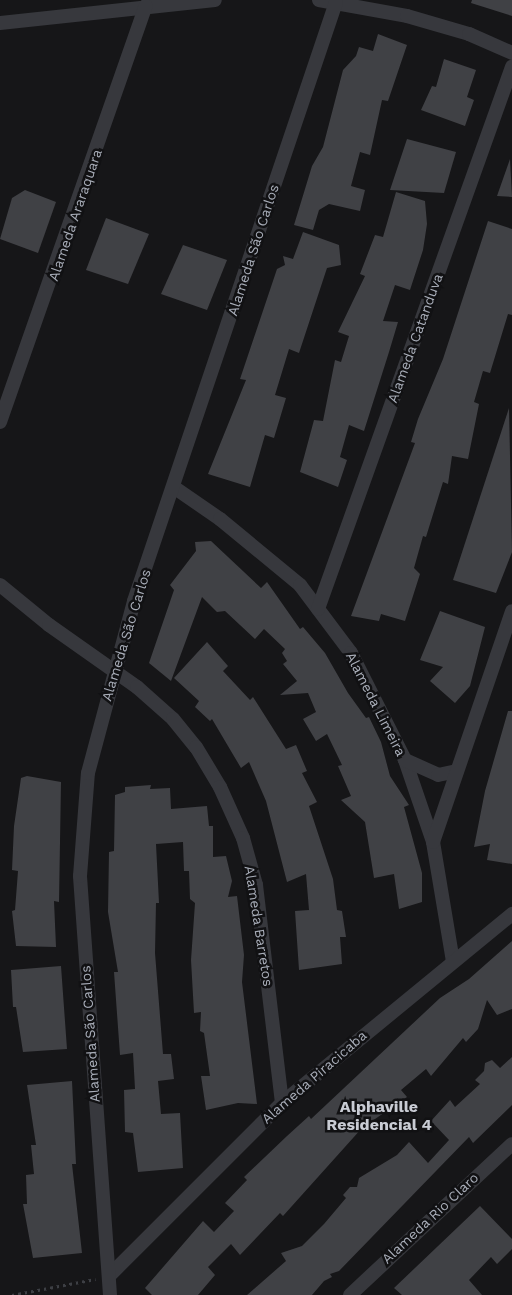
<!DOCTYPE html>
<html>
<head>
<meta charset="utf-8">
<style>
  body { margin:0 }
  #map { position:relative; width:512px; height:1295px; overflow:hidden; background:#161618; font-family:"Work Sans",sans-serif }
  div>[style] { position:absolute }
  .building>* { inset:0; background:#404145 }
  .path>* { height:3px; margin-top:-1.5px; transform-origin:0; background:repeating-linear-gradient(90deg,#3d3f44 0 2.5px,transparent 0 6.5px) }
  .street>* { height:14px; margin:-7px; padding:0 7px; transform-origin:7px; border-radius:7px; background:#37383d }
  span { translate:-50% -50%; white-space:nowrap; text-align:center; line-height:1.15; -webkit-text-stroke:5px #111113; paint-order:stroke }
  .street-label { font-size:14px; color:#a8adb8 }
  .quarter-label { font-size:16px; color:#c9ccd4; font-weight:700 }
</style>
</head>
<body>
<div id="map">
  <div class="building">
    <i style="clip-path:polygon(472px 0,512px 0,512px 16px,471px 3px)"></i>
    <i style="clip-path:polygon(378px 34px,407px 45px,388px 101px,382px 100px,370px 155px,360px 152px,351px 186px,365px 190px,360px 211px,329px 204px,319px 210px,313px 230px,294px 225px,312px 166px,323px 147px,343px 70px,356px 56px,359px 47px,373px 51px)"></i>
    <i style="clip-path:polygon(444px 59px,476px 70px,467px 97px,474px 100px,465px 126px,421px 110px,432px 86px,436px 87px)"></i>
    <i style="clip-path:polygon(407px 139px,456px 152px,444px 193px,390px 190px)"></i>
    <i style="clip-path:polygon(510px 159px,512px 197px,497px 196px)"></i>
    <i style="clip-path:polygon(25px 190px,56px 202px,38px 253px,0 239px,12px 198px)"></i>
    <i style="clip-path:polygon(396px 192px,425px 201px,427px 224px,423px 250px,410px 290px,395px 285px,383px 321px,398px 322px,389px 352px,364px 431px,349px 425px,340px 457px,347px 460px,338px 487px,300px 472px,314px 420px,323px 421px,335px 360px,341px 362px,349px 336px,338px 332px,365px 276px,360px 274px,375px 235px,383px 237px)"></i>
    <i style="clip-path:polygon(106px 218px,149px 234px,128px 284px,86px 270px)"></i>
    <i style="clip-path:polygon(488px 221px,512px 229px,512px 315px,508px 314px,490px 373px,483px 371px,474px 402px,479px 404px,468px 459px,452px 456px,448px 484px,443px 482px,426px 537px,423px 536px,414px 568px,420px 574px,405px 621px,381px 614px,379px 621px,351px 616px,415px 443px,411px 442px,418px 419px,443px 359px)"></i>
    <i style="clip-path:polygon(303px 232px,339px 245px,341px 265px,327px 268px,299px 353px,289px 349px,275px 395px,286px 398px,274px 438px,265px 435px,250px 487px,208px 474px,246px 380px,240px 379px,277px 269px,285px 265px,283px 256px,293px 259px)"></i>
    <i style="clip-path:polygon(183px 245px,227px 260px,207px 310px,161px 294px)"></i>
    <i style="clip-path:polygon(509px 408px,512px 552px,496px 593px,453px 580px)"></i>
    <i style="clip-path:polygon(211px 541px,261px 588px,267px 582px,300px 629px,303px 627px,325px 653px,348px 693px,366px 718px,369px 717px,381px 742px,390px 776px,409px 805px,404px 807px,422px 873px,422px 902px,399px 909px,394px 874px,374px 878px,365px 822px,341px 800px,351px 796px,338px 766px,342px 765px,327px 734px,316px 741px,303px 719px,316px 712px,308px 693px,280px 695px,297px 681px,283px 664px,287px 661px,282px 653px,285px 649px,264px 629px,255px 639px,225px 611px,217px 612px,202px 597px,171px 681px,149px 663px,174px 590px,170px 585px,196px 551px,195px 542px)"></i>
    <i style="clip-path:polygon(440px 611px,485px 627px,470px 686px,455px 703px,430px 681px,443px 667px,420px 660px)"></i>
    <i style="clip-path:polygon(207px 642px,228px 666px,223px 671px,250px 700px,253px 697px,286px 749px,296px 745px,307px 771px,302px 773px,317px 802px,309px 806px,333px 879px,337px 910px,342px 911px,346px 937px,340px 937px,342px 964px,299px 970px,295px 911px,309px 910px,306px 874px,287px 882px,266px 801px,249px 762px,241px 768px,212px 719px,210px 721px,195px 707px,199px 701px,174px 678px)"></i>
    <i style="clip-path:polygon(508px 711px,512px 711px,512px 864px,487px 860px,490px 844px,474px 847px,485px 791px)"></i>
    <i style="clip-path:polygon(27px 776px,61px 782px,59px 902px,54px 901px,56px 947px,16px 946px,12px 911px,15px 910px,18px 871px,12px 870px,14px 826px,21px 778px)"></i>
    <i style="clip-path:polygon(151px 785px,150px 789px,170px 788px,171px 809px,207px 806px,209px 826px,213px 826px,213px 857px,226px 856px,232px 881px,228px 897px,237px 896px,244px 955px,242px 982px,257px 1104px,238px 1103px,206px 1110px,201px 1076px,210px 1076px,204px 1033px,200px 1031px,201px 1012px,194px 1013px,191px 960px,195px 903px,190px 899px,189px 871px,184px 871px,183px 842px,156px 844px,159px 903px,156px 903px,155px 953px,163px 1054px,171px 1054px,174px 1079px,158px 1081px,161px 1114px,180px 1113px,183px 1168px,138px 1172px,133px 1133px,125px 1132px,124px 1090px,135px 1089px,133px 1053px,120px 1055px,114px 972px,118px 972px,108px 912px,109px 852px,114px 851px,115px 795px,125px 792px,125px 787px)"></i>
    <i style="clip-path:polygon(512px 941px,512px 1009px,497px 1015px,487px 1000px,478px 1029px,466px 1042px,463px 1038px,431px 1076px,426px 1069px,401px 1090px,407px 1097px,362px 1128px,283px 1216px,280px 1213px,240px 1255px,231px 1244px,208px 1267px,215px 1275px,198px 1295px,152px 1295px,145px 1288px,203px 1221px,214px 1232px,234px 1211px,225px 1203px,247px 1180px,244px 1177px,287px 1136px,309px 1116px,311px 1119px,440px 998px,469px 979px)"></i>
    <i style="clip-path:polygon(61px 966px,67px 1049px,23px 1052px,16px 1007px,13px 1007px,11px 970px)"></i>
    <i style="clip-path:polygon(512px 1057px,512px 1105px,473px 1143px,469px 1137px,339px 1271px,330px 1274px,332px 1277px,324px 1281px,312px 1295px,247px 1295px,286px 1261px,281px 1253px,302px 1246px,324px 1224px,346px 1198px,343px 1195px,350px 1187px,357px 1187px,359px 1178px,397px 1155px,409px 1142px,428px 1163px,449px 1140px,431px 1121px,450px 1100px,455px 1107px,480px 1084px,475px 1080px,484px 1071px,485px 1063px,492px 1060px,500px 1068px)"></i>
    <i style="clip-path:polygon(72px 1081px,76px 1164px,72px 1164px,82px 1253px,33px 1258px,23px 1204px,27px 1204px,26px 1175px,34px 1174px,31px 1145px,36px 1145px,27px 1085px)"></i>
    <i style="clip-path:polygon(480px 1206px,512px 1239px,512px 1249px,497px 1264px,491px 1257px,469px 1280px,482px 1295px,402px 1295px,394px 1288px)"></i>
  </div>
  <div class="path">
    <i style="left:12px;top:1295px;width:85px;rotate:-10.9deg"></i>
  </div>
  <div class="street">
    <i style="left:319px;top:0;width:89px;rotate:10.3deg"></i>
    <i style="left:407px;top:16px;width:65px;rotate:16.2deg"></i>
    <i style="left:469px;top:34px;width:47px;rotate:23.8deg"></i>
    <i style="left:0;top:23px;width:216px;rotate:-6.1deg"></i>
    <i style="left:0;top:422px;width:441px;rotate:-70.7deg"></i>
    <i style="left:175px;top:488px;width:55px;rotate:34.6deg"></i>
    <i style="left:220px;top:519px;width:104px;rotate:39.5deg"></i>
    <i style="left:300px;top:585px;width:85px;rotate:53.1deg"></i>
    <i style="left:351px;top:653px;width:120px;rotate:63.2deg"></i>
    <i style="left:405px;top:760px;width:87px;rotate:71.1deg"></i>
    <i style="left:433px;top:842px;width:121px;rotate:80.5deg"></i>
    <i style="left:0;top:585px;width:63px;rotate:39.2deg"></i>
    <i style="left:49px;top:625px;width:108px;rotate:35.2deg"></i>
    <i style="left:137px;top:687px;width:48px;rotate:41.6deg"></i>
    <i style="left:173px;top:719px;width:36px;rotate:51deg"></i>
    <i style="left:196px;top:747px;width:47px;rotate:59deg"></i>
    <i style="left:220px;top:787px;width:56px;rotate:65.7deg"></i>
    <i style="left:243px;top:838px;width:49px;rotate:74.5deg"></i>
    <i style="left:256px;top:885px;width:220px;rotate:83.2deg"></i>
    <i style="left:318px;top:609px;width:576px;rotate:-70.31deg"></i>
    <i style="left:405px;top:760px;width:36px;rotate:24deg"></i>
    <i style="left:438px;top:775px;width:19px;rotate:-12deg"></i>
    <i style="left:433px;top:842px;width:244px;rotate:-71.1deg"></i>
    <i style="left:109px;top:1276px;width:245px;rotate:-45deg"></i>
    <i style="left:282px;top:1103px;width:298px;rotate:-39.4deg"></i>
    <i style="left:110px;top:1295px;width:420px;rotate:-94.1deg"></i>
    <i style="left:80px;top:876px;width:103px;rotate:-85.6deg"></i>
    <i style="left:88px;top:773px;width:178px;rotate:-75deg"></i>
    <i style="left:134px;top:601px;width:632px;rotate:-71.36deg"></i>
    <i style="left:350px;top:1295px;width:221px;rotate:-43deg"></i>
  </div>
  <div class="street-label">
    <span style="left:75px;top:215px;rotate:-71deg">Alameda Araraquara</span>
    <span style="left:253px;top:250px;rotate:-72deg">Alameda São Carlos</span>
    <span style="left:415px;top:338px;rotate:-70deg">Alameda Catanduva</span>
    <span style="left:126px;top:635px;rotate:-73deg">Alameda São Carlos</span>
    <span style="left:376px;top:704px;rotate:63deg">Alameda Limeira</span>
    <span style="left:259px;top:926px;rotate:81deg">Alameda Barretos</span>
    <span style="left:90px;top:1034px;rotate:-94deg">Alameda São Carlos</span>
    <span style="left:314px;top:1077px;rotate:-41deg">Alameda Piracicaba</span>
    <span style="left:430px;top:1218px;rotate:-43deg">Alameda Rio Claro</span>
  </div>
  <div class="quarter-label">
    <span style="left:379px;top:1116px">Alphaville<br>Residencial 4</span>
  </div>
</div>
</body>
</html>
